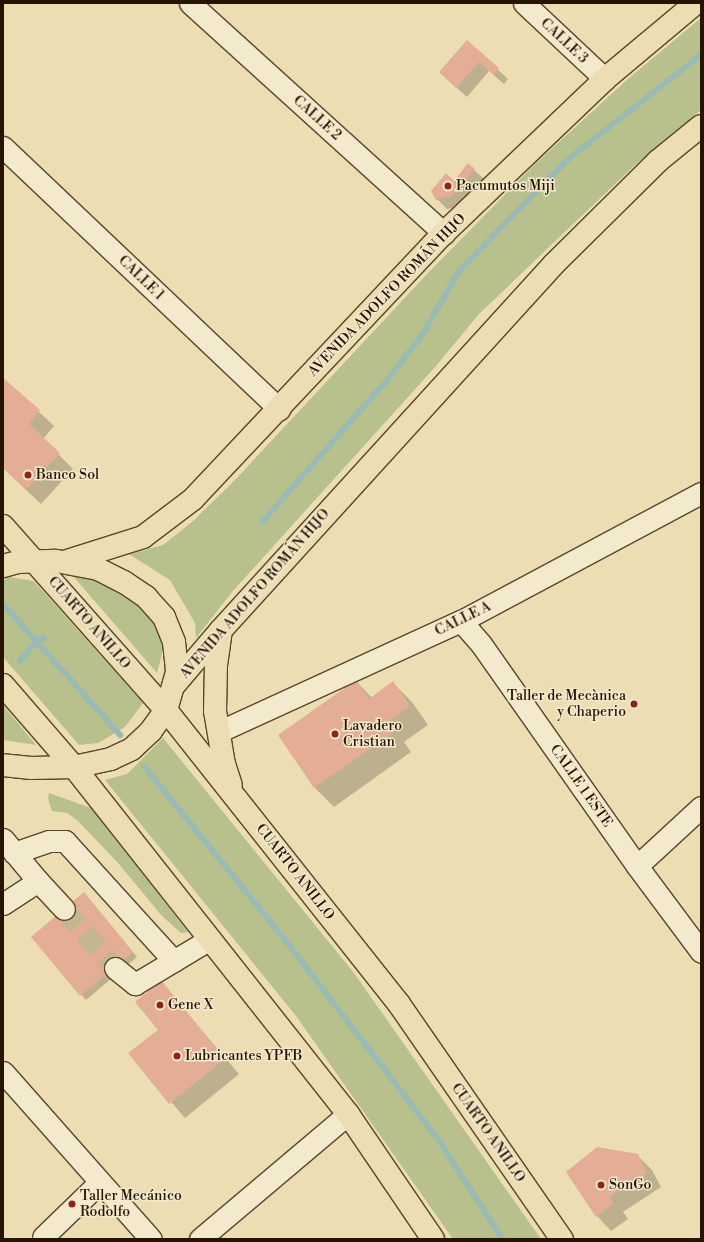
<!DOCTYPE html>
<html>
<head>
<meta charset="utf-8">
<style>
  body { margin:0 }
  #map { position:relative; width:704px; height:1242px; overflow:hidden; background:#ecddb2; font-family:"Libre Bodoni",serif }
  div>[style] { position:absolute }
  .green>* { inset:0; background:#b8c18c }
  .shadow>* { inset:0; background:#0003 }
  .stream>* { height:6px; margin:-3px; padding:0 3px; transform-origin:3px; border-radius:3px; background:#9abab4 }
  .building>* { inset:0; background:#e3ae95 }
  .minor-tunnel>* { height:21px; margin-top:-10.5px; transform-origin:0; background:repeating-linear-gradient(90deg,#c4b58e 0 21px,transparent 0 31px) }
  .roads { filter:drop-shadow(1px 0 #58462c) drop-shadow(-1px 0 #58462c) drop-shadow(0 1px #58462c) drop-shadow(0 -1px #58462c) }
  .minor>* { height:21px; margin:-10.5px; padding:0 10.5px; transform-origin:10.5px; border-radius:10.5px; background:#f3e9cd }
  .major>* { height:22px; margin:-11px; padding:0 11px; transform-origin:11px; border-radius:11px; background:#ecddb2 }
  .highway>* { height:22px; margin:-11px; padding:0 11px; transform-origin:11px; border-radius:11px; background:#ecddb2 }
  .dots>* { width:11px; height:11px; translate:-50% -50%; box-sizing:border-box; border:2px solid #f3e9cd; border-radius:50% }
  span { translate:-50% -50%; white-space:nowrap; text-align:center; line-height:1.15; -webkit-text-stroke:3px #f3e9cd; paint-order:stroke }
  .street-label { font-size:14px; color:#261400 }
  .poi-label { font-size:14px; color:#261400 }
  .left { translate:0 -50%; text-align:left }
  .right { translate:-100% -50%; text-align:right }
  .frame { position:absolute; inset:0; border:4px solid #261400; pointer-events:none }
</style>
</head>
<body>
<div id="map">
  <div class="green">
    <i style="clip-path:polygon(701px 18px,701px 110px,635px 165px,479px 314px,436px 366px,232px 592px,196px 638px,195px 623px,170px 580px,129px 554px,163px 545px,192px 522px,234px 481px,428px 273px,536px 163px,629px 78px)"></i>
    <i style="clip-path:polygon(83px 572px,138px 600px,158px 628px,163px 650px,157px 673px,72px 575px)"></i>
    <i style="clip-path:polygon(3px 576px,34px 581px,143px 703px,125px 727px,98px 743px,79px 745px,3px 657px)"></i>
    <i style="clip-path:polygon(3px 705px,36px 745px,3px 740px)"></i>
    <i style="clip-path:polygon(163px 738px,354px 973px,541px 1239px,453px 1239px,296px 1016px,105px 780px,127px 774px)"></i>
    <i style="clip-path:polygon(49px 793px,91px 808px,188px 932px,181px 933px,162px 916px,118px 863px,78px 821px,67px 813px,52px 811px,48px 799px)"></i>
  </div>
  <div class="shadow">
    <i style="clip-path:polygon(467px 42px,508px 79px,504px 84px,489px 71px,467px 97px,450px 82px)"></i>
    <i style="clip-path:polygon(474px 170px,484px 179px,462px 206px,447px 209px,437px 199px,454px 182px)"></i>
    <i style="clip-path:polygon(3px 378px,54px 426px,43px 439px,73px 469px,41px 504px,3px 468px)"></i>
    <i style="clip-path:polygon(356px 681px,372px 698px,393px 683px,412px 702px,428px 725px,404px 742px,411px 752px,334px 807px,315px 788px,279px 735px)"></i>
    <i style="clip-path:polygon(89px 899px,137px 957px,86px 1000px,32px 937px)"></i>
    <i style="clip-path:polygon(165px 987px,239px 1074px,185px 1118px,130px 1054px,159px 1029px)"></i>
    <i style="clip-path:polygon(597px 1148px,637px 1155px,652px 1170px,661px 1187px,623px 1212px,628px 1219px,611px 1231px,597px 1216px)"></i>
  </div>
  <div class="stream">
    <i style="left:262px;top:522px;width:189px;rotate:-48.6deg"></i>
    <i style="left:387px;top:380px;width:57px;rotate:-52.1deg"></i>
    <i style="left:422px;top:335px;width:74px;rotate:-60deg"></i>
    <i style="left:459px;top:271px;width:155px;rotate:-45.8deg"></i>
    <i style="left:567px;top:160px;width:170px;rotate:-38.1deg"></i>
    <i style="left:3px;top:604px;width:176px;rotate:48.2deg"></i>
    <i style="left:20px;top:661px;width:27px;rotate:-51deg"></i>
    <i style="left:37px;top:640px;width:7px;rotate:-16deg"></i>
    <i style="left:144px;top:766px;width:235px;rotate:51deg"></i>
    <i style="left:292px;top:949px;width:243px;rotate:52.5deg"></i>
    <i style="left:440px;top:1142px;width:115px;rotate:57.4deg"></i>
  </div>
  <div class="building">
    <i style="clip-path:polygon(467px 40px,499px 68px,494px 75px,479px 62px,456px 88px,439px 72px)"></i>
    <i style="clip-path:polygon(468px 163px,475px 169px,452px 196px,436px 200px,431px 191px,446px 173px,454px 181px)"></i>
    <i style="clip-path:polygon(3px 378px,40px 410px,29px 424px,60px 453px,26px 490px,3px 468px)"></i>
    <i style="clip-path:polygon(356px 680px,369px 699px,393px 681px,410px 706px,386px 723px,393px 733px,314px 788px,278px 735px)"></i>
    <i style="clip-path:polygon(84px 892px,133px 952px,80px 996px,31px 937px)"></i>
    <i style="clip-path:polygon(161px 980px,225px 1059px,169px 1104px,128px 1053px,158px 1030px,135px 1002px)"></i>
    <i style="clip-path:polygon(597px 1147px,638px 1154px,647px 1173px,609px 1197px,614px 1203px,596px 1217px,566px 1172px)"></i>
  </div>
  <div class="minor-tunnel">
    <i style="left:64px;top:909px;width:78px;rotate:49.2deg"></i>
  </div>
  <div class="roads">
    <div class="minor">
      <i style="left:190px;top:3px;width:343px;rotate:42.2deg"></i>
      <i style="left:524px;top:3px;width:111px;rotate:43.2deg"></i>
      <i style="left:3px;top:147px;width:381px;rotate:43.5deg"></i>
      <i style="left:461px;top:621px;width:30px;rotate:49deg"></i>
      <i style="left:481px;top:644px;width:271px;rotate:54.9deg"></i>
      <i style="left:637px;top:866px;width:107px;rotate:53.3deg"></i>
      <i style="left:218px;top:732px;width:267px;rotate:-24.6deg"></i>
      <i style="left:461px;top:621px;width:272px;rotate:-28.1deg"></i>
      <i style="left:3px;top:839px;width:55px;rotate:50.2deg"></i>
      <i style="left:14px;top:853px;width:37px;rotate:-19deg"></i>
      <i style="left:49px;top:841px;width:16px"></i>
      <i style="left:65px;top:841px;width:162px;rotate:47.8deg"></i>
      <i style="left:637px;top:866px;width:87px;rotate:-42.7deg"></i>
      <i style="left:3px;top:904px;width:42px;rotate:-33.3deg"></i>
      <i style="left:38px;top:881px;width:38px;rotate:47deg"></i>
      <i style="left:115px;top:968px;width:26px;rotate:39deg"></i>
      <i style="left:135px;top:984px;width:87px;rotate:-31deg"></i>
      <i style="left:3px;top:1072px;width:223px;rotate:48.5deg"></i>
      <i style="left:43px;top:1237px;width:79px;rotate:-44deg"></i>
      <i style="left:200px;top:1239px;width:194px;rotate:-40.2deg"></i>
    </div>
    <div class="major">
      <i style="left:64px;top:562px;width:83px;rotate:-17.6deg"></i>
      <i style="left:143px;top:537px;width:63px;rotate:-37.2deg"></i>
      <i style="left:193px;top:499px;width:366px;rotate:-46.7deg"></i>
      <i style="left:444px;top:233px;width:223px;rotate:-43.7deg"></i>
      <i style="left:605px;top:79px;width:119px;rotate:-39.9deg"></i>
      <i style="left:175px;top:684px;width:71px;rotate:-49.6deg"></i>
      <i style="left:221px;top:630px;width:493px;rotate:-47.7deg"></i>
      <i style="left:553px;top:265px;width:148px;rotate:-44.7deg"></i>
      <i style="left:658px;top:161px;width:55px;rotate:-39.1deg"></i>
    </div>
    <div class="highway">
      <i style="left:3px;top:526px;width:246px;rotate:48.5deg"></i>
      <i style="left:166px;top:710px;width:375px;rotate:51.6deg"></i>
      <i style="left:399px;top:1004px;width:286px;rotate:55.3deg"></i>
      <i style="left:3px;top:566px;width:16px;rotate:-15deg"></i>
      <i style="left:18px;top:562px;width:38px;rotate:-2deg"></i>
      <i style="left:56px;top:561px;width:43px;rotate:10.8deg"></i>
      <i style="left:98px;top:569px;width:29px;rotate:27deg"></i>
      <i style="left:124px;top:582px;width:27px;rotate:34deg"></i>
      <i style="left:146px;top:597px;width:27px;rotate:48deg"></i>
      <i style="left:164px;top:617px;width:27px;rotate:68deg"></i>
      <i style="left:174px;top:642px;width:30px;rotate:84deg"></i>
      <i style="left:177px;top:672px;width:40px;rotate:106deg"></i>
      <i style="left:166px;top:710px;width:26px;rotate:126deg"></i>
      <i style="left:151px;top:731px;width:26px;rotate:137deg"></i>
      <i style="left:132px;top:749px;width:23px;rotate:155deg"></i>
      <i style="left:111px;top:759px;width:38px;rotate:168deg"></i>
      <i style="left:74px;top:767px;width:43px;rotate:178.7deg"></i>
      <i style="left:31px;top:768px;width:28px;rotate:-174deg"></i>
      <i style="left:221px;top:630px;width:34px;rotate:98deg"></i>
      <i style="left:216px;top:664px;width:47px;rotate:91.2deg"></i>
      <i style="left:215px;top:711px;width:54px;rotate:80.4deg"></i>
      <i style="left:224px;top:764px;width:22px;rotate:72deg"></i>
      <i style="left:3px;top:685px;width:108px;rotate:49.1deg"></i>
      <i style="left:74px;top:767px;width:442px;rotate:51.7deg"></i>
      <i style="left:348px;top:1114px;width:151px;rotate:55.8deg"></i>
    </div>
  </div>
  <div class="dots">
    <i style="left:448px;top:186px;background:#8f2418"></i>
    <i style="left:28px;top:475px;background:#8f2418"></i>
    <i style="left:634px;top:704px;background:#8f2418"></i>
    <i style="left:335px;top:734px;background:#8f2418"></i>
    <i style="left:160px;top:1005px;background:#8f2418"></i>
    <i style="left:177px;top:1056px;background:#8f2418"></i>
    <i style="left:601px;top:1185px;background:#8f2418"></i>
    <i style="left:72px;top:1204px;background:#8f2418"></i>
  </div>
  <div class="street-label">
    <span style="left:564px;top:41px;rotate:43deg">CALLE 3</span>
    <span style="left:317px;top:118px;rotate:42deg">CALLE 2</span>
    <span style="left:141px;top:278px;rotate:44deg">CALLE 1</span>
    <span style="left:387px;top:295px;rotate:-46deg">AVENIDA ADOLFO ROMÁN HIJO</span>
    <span style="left:255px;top:594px;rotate:-49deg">AVENIDA ADOLFO ROMÁN HIJO</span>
    <span style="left:463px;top:619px;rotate:-26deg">CALLE A</span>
    <span style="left:89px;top:623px;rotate:49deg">CUARTO ANILLO</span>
    <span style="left:581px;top:786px;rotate:55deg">CALLE 1 ESTE</span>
    <span style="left:295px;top:872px;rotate:52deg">CUARTO ANILLO</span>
    <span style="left:488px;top:1133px;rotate:55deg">CUARTO ANILLO</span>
  </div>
  <div class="poi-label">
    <span class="left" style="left:456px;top:186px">Pacumutos Miji</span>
    <span class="left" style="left:36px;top:475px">Banco Sol</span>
    <span class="right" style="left:626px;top:704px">Taller de Mecànica<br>y Chaperio</span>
    <span class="left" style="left:343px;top:734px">Lavadero<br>Cristian</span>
    <span class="left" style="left:168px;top:1005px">Gene X</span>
    <span class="left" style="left:185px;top:1056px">Lubricantes YPFB</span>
    <span class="left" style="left:609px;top:1185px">SonGo</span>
    <span class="left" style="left:80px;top:1204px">Taller Mecánico<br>Rodolfo</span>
  </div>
  <div class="frame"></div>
</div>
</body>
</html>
